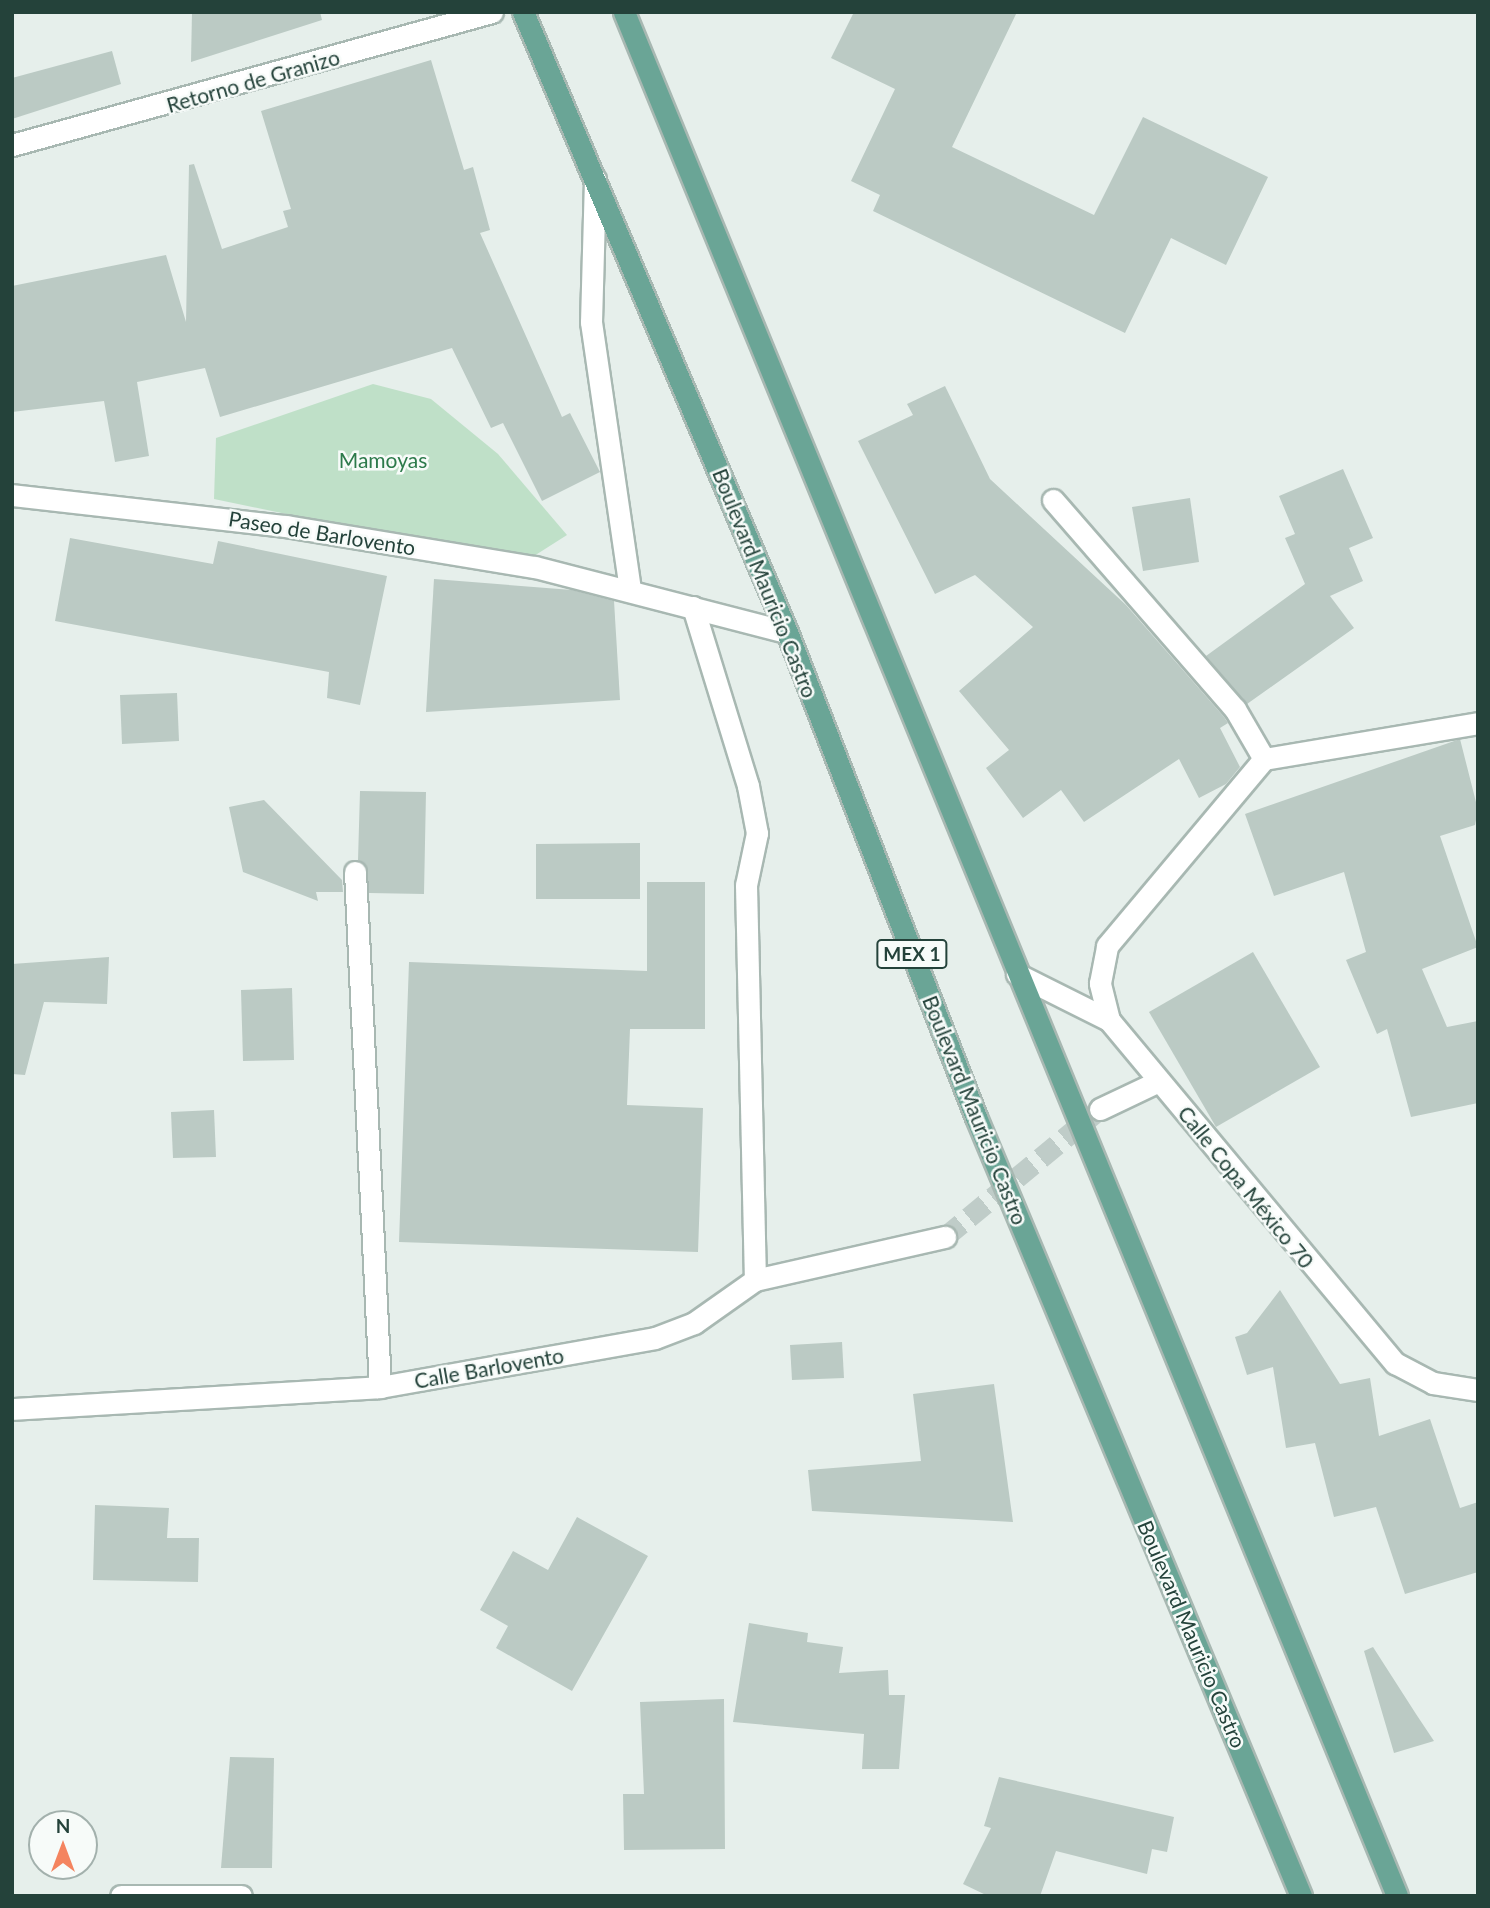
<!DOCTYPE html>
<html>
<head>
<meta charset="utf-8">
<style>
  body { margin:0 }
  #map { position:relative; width:1490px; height:1908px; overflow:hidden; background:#e6efeb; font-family:Lato,sans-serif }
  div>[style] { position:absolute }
  .green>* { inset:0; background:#bfe0c8 }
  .building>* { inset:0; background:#bbcac4 }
  .minor-tunnel>* { height:21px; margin-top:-10.5px; transform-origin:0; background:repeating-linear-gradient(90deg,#bfccc8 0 21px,transparent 0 31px) }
  .roads { filter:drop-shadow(2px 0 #a8b8b2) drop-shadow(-2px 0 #a8b8b2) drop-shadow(0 2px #a8b8b2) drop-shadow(0 -2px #a8b8b2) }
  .minor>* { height:21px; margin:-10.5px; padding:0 10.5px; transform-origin:10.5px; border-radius:10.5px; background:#fff }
  .major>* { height:21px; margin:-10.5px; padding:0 10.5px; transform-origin:10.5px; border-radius:10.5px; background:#6aa596 }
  span { translate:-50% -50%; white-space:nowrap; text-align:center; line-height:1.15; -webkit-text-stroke:5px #f7fbf9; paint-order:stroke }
  .shield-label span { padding:2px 5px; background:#f7fbf9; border:2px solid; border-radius:5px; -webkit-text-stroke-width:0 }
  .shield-label { font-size:19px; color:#24423a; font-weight:700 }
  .street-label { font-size:21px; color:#24423a }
  .park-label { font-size:21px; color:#2d7a4b }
  .frame { position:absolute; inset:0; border:14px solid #24423a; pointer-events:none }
  .north { position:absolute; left:28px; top:1810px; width:70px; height:70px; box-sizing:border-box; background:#f7fbf9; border:2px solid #a3b1ad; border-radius:50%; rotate:0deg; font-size:19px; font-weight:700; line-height:28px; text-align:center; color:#24423a }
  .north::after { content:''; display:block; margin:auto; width:24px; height:32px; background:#f4845f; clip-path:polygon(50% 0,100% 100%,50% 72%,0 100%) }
</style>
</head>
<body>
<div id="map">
  <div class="green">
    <i style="clip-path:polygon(373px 384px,431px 399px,498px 454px,567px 535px,523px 563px,214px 499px,216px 438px)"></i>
  </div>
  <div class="building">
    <i style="clip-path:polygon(192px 12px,320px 12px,322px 20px,191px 62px)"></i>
    <i style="clip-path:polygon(854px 12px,1017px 12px,952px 147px,1094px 215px,1143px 117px,1268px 177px,1226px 265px,1171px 238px,1125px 333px,873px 211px,880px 195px,851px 181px,895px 89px,831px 58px)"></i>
    <i style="clip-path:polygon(112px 51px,121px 84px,12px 119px,12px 78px)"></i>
    <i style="clip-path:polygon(431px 60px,464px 170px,473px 167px,490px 230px,480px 233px,562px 417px,570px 413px,600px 472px,542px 501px,503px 423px,491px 428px,452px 348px,220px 417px,205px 368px,137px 382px,149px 456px,115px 462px,104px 401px,12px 412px,12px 286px,166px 255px,186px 322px,189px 165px,194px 164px,222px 249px,288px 227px,283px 211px,291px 209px,261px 111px)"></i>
    <i style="clip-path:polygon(945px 386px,990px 479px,1126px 605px,1224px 717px,1228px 723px,1220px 728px,1240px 767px,1226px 784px,1199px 798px,1179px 759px,1084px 822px,1061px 790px,1023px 818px,986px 768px,1009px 750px,959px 691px,1033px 627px,975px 575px,935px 594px,858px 441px,913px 415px,907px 404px)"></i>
    <i style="clip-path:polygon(1343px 469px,1373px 538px,1349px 548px,1363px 581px,1330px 596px,1354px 628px,1247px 704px,1206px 656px,1305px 584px,1285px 538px,1295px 534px,1279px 496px)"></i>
    <i style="clip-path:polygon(1190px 498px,1199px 562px,1143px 571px,1132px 507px)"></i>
    <i style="clip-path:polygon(70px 538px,213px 564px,218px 541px,387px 576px,360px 705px,327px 698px,329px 672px,55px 621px)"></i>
    <i style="clip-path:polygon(434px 579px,572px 590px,614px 601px,620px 700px,426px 712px)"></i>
    <i style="clip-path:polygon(177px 693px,179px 741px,122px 744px,120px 695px)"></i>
    <i style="clip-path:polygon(1460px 739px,1478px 810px,1475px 825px,1440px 836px,1478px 947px,1422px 969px,1447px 1027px,1478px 1021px,1478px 1103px,1411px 1117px,1387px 1029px,1377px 1034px,1346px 960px,1366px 952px,1344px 872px,1274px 896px,1245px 814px)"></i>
    <i style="clip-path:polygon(360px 791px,426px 792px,424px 894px,369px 893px,366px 866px,358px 860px)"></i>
    <i style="clip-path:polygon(264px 800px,342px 880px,343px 892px,316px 892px,318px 901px,243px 872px,229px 807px)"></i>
    <i style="clip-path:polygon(640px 843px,640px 899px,536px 899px,536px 844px)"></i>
    <i style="clip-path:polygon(647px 882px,705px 882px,705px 1029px,630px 1029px,627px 1105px,703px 1108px,698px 1252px,399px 1242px,409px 962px,647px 971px)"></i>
    <i style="clip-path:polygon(1253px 952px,1320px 1067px,1216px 1127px,1149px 1012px)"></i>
    <i style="clip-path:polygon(109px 957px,107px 1004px,44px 1002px,25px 1075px,12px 1074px,12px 964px)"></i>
    <i style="clip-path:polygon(292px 988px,294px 1060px,243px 1061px,241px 990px)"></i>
    <i style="clip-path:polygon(214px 1110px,216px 1157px,173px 1158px,171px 1112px)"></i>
    <i style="clip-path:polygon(1280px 1290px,1340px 1384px,1370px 1378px,1379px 1436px,1430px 1419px,1460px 1508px,1478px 1502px,1478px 1572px,1405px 1594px,1376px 1507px,1334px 1517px,1315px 1443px,1286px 1448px,1273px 1367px,1247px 1375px,1235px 1337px,1247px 1333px)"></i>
    <i style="clip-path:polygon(842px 1342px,844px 1378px,792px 1380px,790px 1345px)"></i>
    <i style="clip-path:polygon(994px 1384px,1013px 1522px,812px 1511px,808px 1470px,921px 1461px,913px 1394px)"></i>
    <i style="clip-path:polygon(95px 1505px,169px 1508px,167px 1538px,199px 1538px,198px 1582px,93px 1580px)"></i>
    <i style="clip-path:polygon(577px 1517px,648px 1556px,572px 1691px,496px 1648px,508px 1626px,480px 1610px,513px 1551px,548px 1570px)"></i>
    <i style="clip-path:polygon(749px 1623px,808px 1633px,807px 1642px,843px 1647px,839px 1673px,888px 1670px,889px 1695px,905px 1695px,899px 1769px,862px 1769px,864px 1734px,733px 1722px)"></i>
    <i style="clip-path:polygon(1373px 1647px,1416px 1714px,1434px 1741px,1394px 1753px,1364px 1651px)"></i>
    <i style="clip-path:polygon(724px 1699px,725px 1849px,624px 1850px,623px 1794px,644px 1794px,640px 1702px)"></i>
    <i style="clip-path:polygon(230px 1757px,274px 1758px,272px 1868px,221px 1868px)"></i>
    <i style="clip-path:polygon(999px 1777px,1174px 1817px,1167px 1852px,1152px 1849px,1147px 1874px,1056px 1851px,1040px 1896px,988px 1896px,963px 1884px,991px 1828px,984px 1826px)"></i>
  </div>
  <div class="minor-tunnel">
    <i style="left:945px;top:1237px;width:201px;rotate:-39.6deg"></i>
  </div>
  <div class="roads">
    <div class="minor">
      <i style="left:12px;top:145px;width:498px;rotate:-15.5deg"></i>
      <i style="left:595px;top:179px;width:143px;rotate:91.6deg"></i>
      <i style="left:591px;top:322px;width:269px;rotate:81.7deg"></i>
      <i style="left:12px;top:495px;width:276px;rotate:6.5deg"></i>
      <i style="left:286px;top:526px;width:252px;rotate:9.4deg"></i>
      <i style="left:535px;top:567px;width:260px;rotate:14.5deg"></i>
      <i style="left:1053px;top:500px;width:277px;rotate:49deg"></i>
      <i style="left:1235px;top:709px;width:58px;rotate:59.9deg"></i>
      <i style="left:693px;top:607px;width:187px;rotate:72.9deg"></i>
      <i style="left:748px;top:786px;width:48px;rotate:79.2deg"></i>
      <i style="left:757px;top:833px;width:53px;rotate:101.9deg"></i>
      <i style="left:746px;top:885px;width:395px;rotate:88.7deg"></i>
      <i style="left:355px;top:872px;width:516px;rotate:87.22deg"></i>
      <i style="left:1017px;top:974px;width:103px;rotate:26.6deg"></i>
      <i style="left:1109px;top:1020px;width:447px;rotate:50.2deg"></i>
      <i style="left:1395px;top:1363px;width:43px;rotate:27.8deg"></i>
      <i style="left:1433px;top:1383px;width:46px;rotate:8.8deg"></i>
      <i style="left:1109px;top:1020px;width:38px;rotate:-104deg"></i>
      <i style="left:1100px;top:983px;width:38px;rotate:-79deg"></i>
      <i style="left:1107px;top:946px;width:244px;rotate:-50deg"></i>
      <i style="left:1264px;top:759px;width:217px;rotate:-9.5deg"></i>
      <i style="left:1100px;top:1109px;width:65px;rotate:-25.4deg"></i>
      <i style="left:12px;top:1409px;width:369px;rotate:-3.4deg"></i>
      <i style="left:380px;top:1387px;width:279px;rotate:-10.1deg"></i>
      <i style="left:655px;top:1338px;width:42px;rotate:-21deg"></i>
      <i style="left:694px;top:1323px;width:75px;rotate:-35.2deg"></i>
      <i style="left:755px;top:1280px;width:195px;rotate:-12.8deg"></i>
      <i style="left:121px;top:1896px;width:120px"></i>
    </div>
    <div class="major">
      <i style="left:523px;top:12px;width:674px;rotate:66.94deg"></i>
      <i style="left:787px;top:632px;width:521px;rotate:68.71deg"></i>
      <i style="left:976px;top:1117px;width:844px;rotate:67.35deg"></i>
      <i style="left:624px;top:12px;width:2036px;rotate:67.69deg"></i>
    </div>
  </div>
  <div class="shield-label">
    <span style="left:912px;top:954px">MEX 1</span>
  </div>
  <div class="street-label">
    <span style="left:253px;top:81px;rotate:-16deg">Retorno de Granizo</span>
    <span style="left:322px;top:533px;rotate:9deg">Paseo de Barlovento</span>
    <span style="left:765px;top:583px;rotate:68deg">Boulevard Mauricio Castro</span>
    <span style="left:975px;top:1110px;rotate:68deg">Boulevard Mauricio Castro</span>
    <span style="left:1246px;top:1187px;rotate:51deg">Calle Copa México 70</span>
    <span style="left:489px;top:1368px;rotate:-10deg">Calle Barlovento</span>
    <span style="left:1192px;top:1634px;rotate:67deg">Boulevard Mauricio Castro</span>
  </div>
  <div class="park-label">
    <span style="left:383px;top:460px">Mamoyas</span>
  </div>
  <div class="frame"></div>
  <div class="north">N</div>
</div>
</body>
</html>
